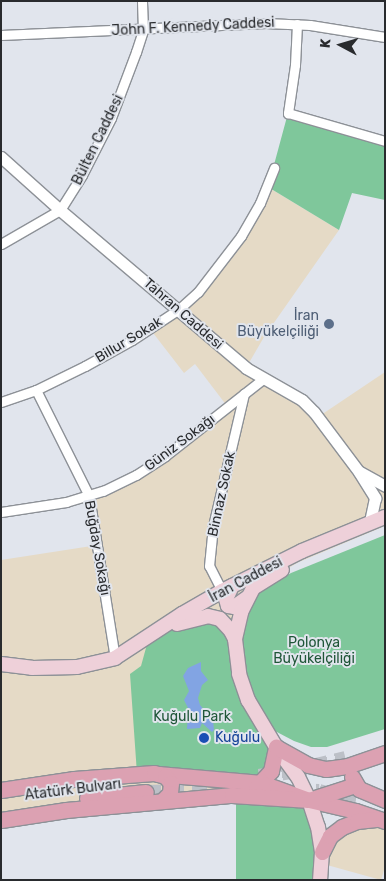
<!DOCTYPE html>
<html>
<head>
<meta charset="utf-8">
<style>
  body { margin:0 }
  #map { position:relative; width:386px; height:881px; overflow:hidden; background:#e1e5ed; font-family:Rubik,sans-serif }
  div>[style] { position:absolute }
  .commercial>* { inset:0; background:#e5dac6 }
  .green>* { inset:0; background:#7fc79b }
  .water>* { inset:0; background:#82a4e3 }
  .primary-tunnel>* { height:15px; margin-top:-7.5px; transform-origin:0; background:repeating-linear-gradient(90deg,#bcc0c7 0 15px,transparent 0 23px) }
  .roads { filter:drop-shadow(1px 0 #8d9197) drop-shadow(-1px 0 #8d9197) drop-shadow(0 1px #8d9197) drop-shadow(0 -1px #8d9197) }
  .minor>* { height:9px; margin:-4.5px; padding:0 4.5px; transform-origin:4.5px; border-radius:4.5px; background:#fff }
  .tertiary>* { height:11px; margin:-5.5px; padding:0 5.5px; transform-origin:5.5px; border-radius:5.5px; background:#fff }
  .secondary>* { height:14px; margin:-7px; padding:0 7px; transform-origin:7px; border-radius:7px; background:#eed0d9 }
  .primary>* { height:15px; margin:-7.5px; padding:0 7.5px; transform-origin:7.5px; border-radius:7.5px; background:#dca1b2 }
  .dots>* { width:14px; height:14px; translate:-50% -50%; box-sizing:border-box; border:2px solid #e1e5ed; border-radius:50% }
  span { translate:-50% -50%; white-space:nowrap; text-align:center; line-height:1.15; -webkit-text-stroke:4px #e1e5ed; paint-order:stroke }
  .street-label { font-size:14px; color:#292b2e }
  .service-label { font-size:14px; color:#4e5e75 }
  .right { translate:-100% -50%; text-align:right }
  .park-label { font-size:14px; color:#1f5638 }
  .transit-label { font-size:14px; color:#164399 }
  .left { translate:0 -50%; text-align:left }
  .frame { position:absolute; inset:0; border:2px solid #292b2e; pointer-events:none }
  .north { position:absolute; left:316px; top:20px; width:50px; height:50px; -webkit-text-stroke:4px #e1e5ed; paint-order:stroke; rotate:276deg; font-size:14px; font-weight:700; line-height:20px; text-align:center; color:#292b2e }
  .north::after { content:''; display:block; margin:auto; width:18px; height:22px; background:#292b2e; clip-path:polygon(50% 0,100% 100%,50% 72%,0 100%) }
</style>
</head>
<body>
<div id="map">
  <div class="commercial">
    <i style="clip-path:polygon(268px 187px,339px 230px,264px 337px,246px 368px,318px 417px,385px 372px,385px 526px,299px 562px,254px 588px,239px 618px,251px 791px,1px 820px,1px 560px,98px 545px,89px 496px,136px 475px,227px 406px,195px 364px,184px 373px,150px 329px,214px 273px)"></i>
    <i style="clip-path:polygon(385px 825px,385px 867px,381px 880px,327px 865px,329px 853px,336px 839px,350px 829px)"></i>
  </div>
  <div class="green">
    <i style="clip-path:polygon(288px 113px,385px 141px,385px 200px,352px 193px,339px 230px,268px 187px)"></i>
    <i style="clip-path:polygon(385px 535px,385px 729px,327px 747px,311px 747px,294px 741px,275px 731px,253px 697px,245px 673px,242px 642px,252px 602px,258px 593px,291px 573px)"></i>
    <i style="clip-path:polygon(196px 618px,226px 624px,239px 674px,271px 738px,262px 783px,137px 774px,130px 674px,141px 666px,149px 637px)"></i>
    <i style="clip-path:polygon(236px 802px,307px 809px,316px 851px,313px 880px,236px 880px)"></i>
  </div>
  <div class="water">
    <i style="clip-path:polygon(201px 662px,201px 671px,208px 680px,202px 685px,198px 698px,200px 705px,213px 720px,214px 730px,212px 732px,202px 723px,200px 728px,187px 729px,188px 708px,184px 700px,189px 691px,183px 676px,188px 668px)"></i>
  </div>
  <div class="primary-tunnel">
    <i style="left:259px;top:776px;width:32px;rotate:-9deg"></i>
    <i style="left:291px;top:771px;width:56px;rotate:-13.5deg"></i>
    <i style="left:293px;top:790px;width:26px;rotate:2deg"></i>
    <i style="left:319px;top:791px;width:38px;rotate:15deg"></i>
    <i style="left:146px;top:792px;width:96px;rotate:-1.8deg"></i>
  </div>
  <div class="roads">
    <div class="minor">
      <i style="left:297px;top:24px;width:41px;rotate:92.8deg"></i>
      <i style="left:295px;top:65px;width:49px;rotate:98.3deg"></i>
      <i style="left:288px;top:113px;width:101px;rotate:16.1deg"></i>
      <i style="left:1px;top:35px;width:265px;rotate:-2.6deg"></i>
      <i style="left:266px;top:23px;width:44px;rotate:2.6deg"></i>
      <i style="left:310px;top:25px;width:76px;rotate:9.1deg"></i>
      <i style="left:1px;top:244px;width:68px;rotate:-30deg"></i>
      <i style="left:60px;top:210px;width:41px;rotate:-57.8deg"></i>
      <i style="left:82px;top:175px;width:64px;rotate:-63deg"></i>
      <i style="left:111px;top:118px;width:71px;rotate:-69.3deg"></i>
      <i style="left:136px;top:52px;width:23px;rotate:-72deg"></i>
      <i style="left:143px;top:30px;width:29px;rotate:-92deg"></i>
      <i style="left:36px;top:390px;width:119px;rotate:63.4deg"></i>
      <i style="left:89px;top:496px;width:164px;rotate:80.9deg"></i>
      <i style="left:1px;top:402px;width:37px;rotate:-19deg"></i>
      <i style="left:36px;top:390px;width:55px;rotate:-26.1deg"></i>
      <i style="left:85px;top:366px;width:54px;rotate:-29deg"></i>
      <i style="left:132px;top:340px;width:56px;rotate:-33.4deg"></i>
      <i style="left:179px;top:309px;width:25px;rotate:-42deg"></i>
      <i style="left:198px;top:292px;width:71px;rotate:-52.5deg"></i>
      <i style="left:241px;top:236px;width:38px;rotate:-60deg"></i>
      <i style="left:260px;top:203px;width:38px;rotate:-68deg"></i>
      <i style="left:1px;top:512px;width:66px;rotate:-8.7deg"></i>
      <i style="left:66px;top:502px;width:39px;rotate:-17deg"></i>
      <i style="left:103px;top:491px;width:37px;rotate:-26deg"></i>
      <i style="left:136px;top:475px;width:35px;rotate:-33deg"></i>
      <i style="left:165px;top:456px;width:125px;rotate:-38.2deg"></i>
      <i style="left:222px;top:591px;width:28px;rotate:-117deg"></i>
      <i style="left:209px;top:566px;width:40px;rotate:-84.3deg"></i>
      <i style="left:213px;top:526px;width:136px;rotate:-76.8deg"></i>
    </div>
    <div class="tertiary">
      <i style="left:1px;top:157px;width:79px;rotate:41.9deg"></i>
      <i style="left:60px;top:210px;width:244px;rotate:40.3deg"></i>
      <i style="left:246px;top:368px;width:64px;rotate:29.7deg"></i>
      <i style="left:302px;top:400px;width:17px;rotate:45deg"></i>
      <i style="left:314px;top:412px;width:75px;rotate:53.1deg"></i>
      <i style="left:359px;top:472px;width:31px;rotate:58deg"></i>
      <i style="left:375px;top:498px;width:25px;rotate:102deg"></i>
      <i style="left:360px;top:472px;width:29px;rotate:29deg"></i>
    </div>
    <div class="secondary">
      <i style="left:232px;top:586px;width:14px;rotate:115deg"></i>
      <i style="left:226px;top:599px;width:7px;rotate:74deg"></i>
      <i style="left:228px;top:606px;width:6px;rotate:9deg"></i>
      <i style="left:234px;top:607px;width:16px;rotate:-35deg"></i>
      <i style="left:177px;top:624px;width:32px;rotate:-14deg"></i>
      <i style="left:208px;top:616px;width:12px;rotate:14deg"></i>
      <i style="left:220px;top:619px;width:16px;rotate:47deg"></i>
      <i style="left:231px;top:631px;width:9px;rotate:63deg"></i>
      <i style="left:235px;top:639px;width:35px;rotate:83deg"></i>
      <i style="left:239px;top:674px;width:28px;rotate:71deg"></i>
      <i style="left:248px;top:700px;width:55px;rotate:59.2deg"></i>
      <i style="left:276px;top:747px;width:37px;rotate:54deg"></i>
      <i style="left:298px;top:777px;width:25px;rotate:64deg"></i>
      <i style="left:309px;top:800px;width:28px;rotate:72deg"></i>
      <i style="left:318px;top:827px;width:25px;rotate:81deg"></i>
      <i style="left:322px;top:852px;width:28px;rotate:94deg"></i>
      <i style="left:235px;top:639px;width:28px;rotate:-77deg"></i>
      <i style="left:241px;top:612px;width:27px;rotate:-63deg"></i>
      <i style="left:253px;top:588px;width:34px;rotate:-32deg"></i>
      <i style="left:1px;top:664px;width:31px;rotate:7deg"></i>
      <i style="left:32px;top:668px;width:45px;rotate:-1.3deg"></i>
      <i style="left:77px;top:667px;width:39px;rotate:-13deg"></i>
      <i style="left:115px;top:658px;width:80px;rotate:-33.3deg"></i>
      <i style="left:182px;top:614px;width:46px;rotate:-29.9deg"></i>
      <i style="left:222px;top:591px;width:89px;rotate:-26.6deg"></i>
      <i style="left:302px;top:551px;width:90px;rotate:-22.3deg"></i>
    </div>
    <div class="primary">
      <i style="left:158px;top:774px;width:104px;rotate:4.9deg"></i>
      <i style="left:262px;top:783px;width:50px;rotate:19.9deg"></i>
      <i style="left:309px;top:800px;width:48px;rotate:13.2deg"></i>
      <i style="left:356px;top:811px;width:31px;rotate:19deg"></i>
      <i style="left:352px;top:777px;width:14px;rotate:60deg"></i>
      <i style="left:359px;top:789px;width:28px;rotate:23deg"></i>
      <i style="left:256px;top:787px;width:22px;rotate:-47deg"></i>
      <i style="left:271px;top:771px;width:25px;rotate:-78deg"></i>
      <i style="left:276px;top:747px;width:37px;rotate:29deg"></i>
      <i style="left:308px;top:765px;width:18px;rotate:13deg"></i>
      <i style="left:326px;top:769px;width:21px;rotate:-8deg"></i>
      <i style="left:347px;top:766px;width:40px;rotate:-18.9deg"></i>
      <i style="left:1px;top:790px;width:74px;rotate:-8.6deg"></i>
      <i style="left:74px;top:779px;width:80px;rotate:-4.3deg"></i>
      <i style="left:154px;top:773px;width:11px;rotate:15deg"></i>
      <i style="left:165px;top:776px;width:9px;rotate:49deg"></i>
      <i style="left:171px;top:783px;width:10px;rotate:96deg"></i>
      <i style="left:170px;top:793px;width:10px;rotate:135deg"></i>
      <i style="left:87px;top:798px;width:59px;rotate:-5.8deg"></i>
      <i style="left:1px;top:820px;width:66px;rotate:-8.7deg"></i>
      <i style="left:66px;top:810px;width:167px;rotate:-5.2deg"></i>
      <i style="left:232px;top:795px;width:77px;rotate:3.7deg"></i>
      <i style="left:309px;top:800px;width:48px;rotate:-18.1deg"></i>
      <i style="left:322px;top:852px;width:18px;rotate:-63deg"></i>
      <i style="left:330px;top:836px;width:15px;rotate:-37deg"></i>
      <i style="left:342px;top:827px;width:16px;rotate:-22deg"></i>
      <i style="left:357px;top:821px;width:19px;rotate:-6deg"></i>
    </div>
  </div>
  <div class="dots">
    <i style="left:329px;top:324px;background:#5c6f8a"></i>
    <i style="left:204px;top:738px;background:#1a4fb4"></i>
  </div>
  <div class="street-label">
    <span style="left:193px;top:27px;rotate:-3deg">John F. Kennedy Caddesi</span>
    <span style="left:98px;top:140px;rotate:-64deg">Bülten Caddesi</span>
    <span style="left:183px;top:314px;rotate:41deg">Tahran Caddesi</span>
    <span style="left:129px;top:340px;rotate:-31deg">Billur Sokak</span>
    <span style="left:180px;top:443px;rotate:-37deg">Güniz Sokağı</span>
    <span style="left:222px;top:494px;rotate:-78deg">Binnaz Sokak</span>
    <span style="left:97px;top:548px;rotate:80deg">Buğday Sokağı</span>
    <span style="left:246px;top:580px;rotate:-28deg">İran Caddesi</span>
    <span style="left:73px;top:790px;rotate:-7deg">Atatürk Bulvarı</span>
  </div>
  <div class="service-label">
    <span class="right" style="left:319px;top:324px">İran<br>Büyükelçiliği</span>
  </div>
  <div class="park-label">
    <span style="left:314px;top:651px">Polonya<br>Büyükelçiliği</span>
    <span style="left:192px;top:717px">Kuğulu Park</span>
  </div>
  <div class="transit-label">
    <span class="left" style="left:215px;top:738px">Kuğulu</span>
  </div>
  <div class="frame"></div>
  <div class="north">K</div>
</div>
</body>
</html>
